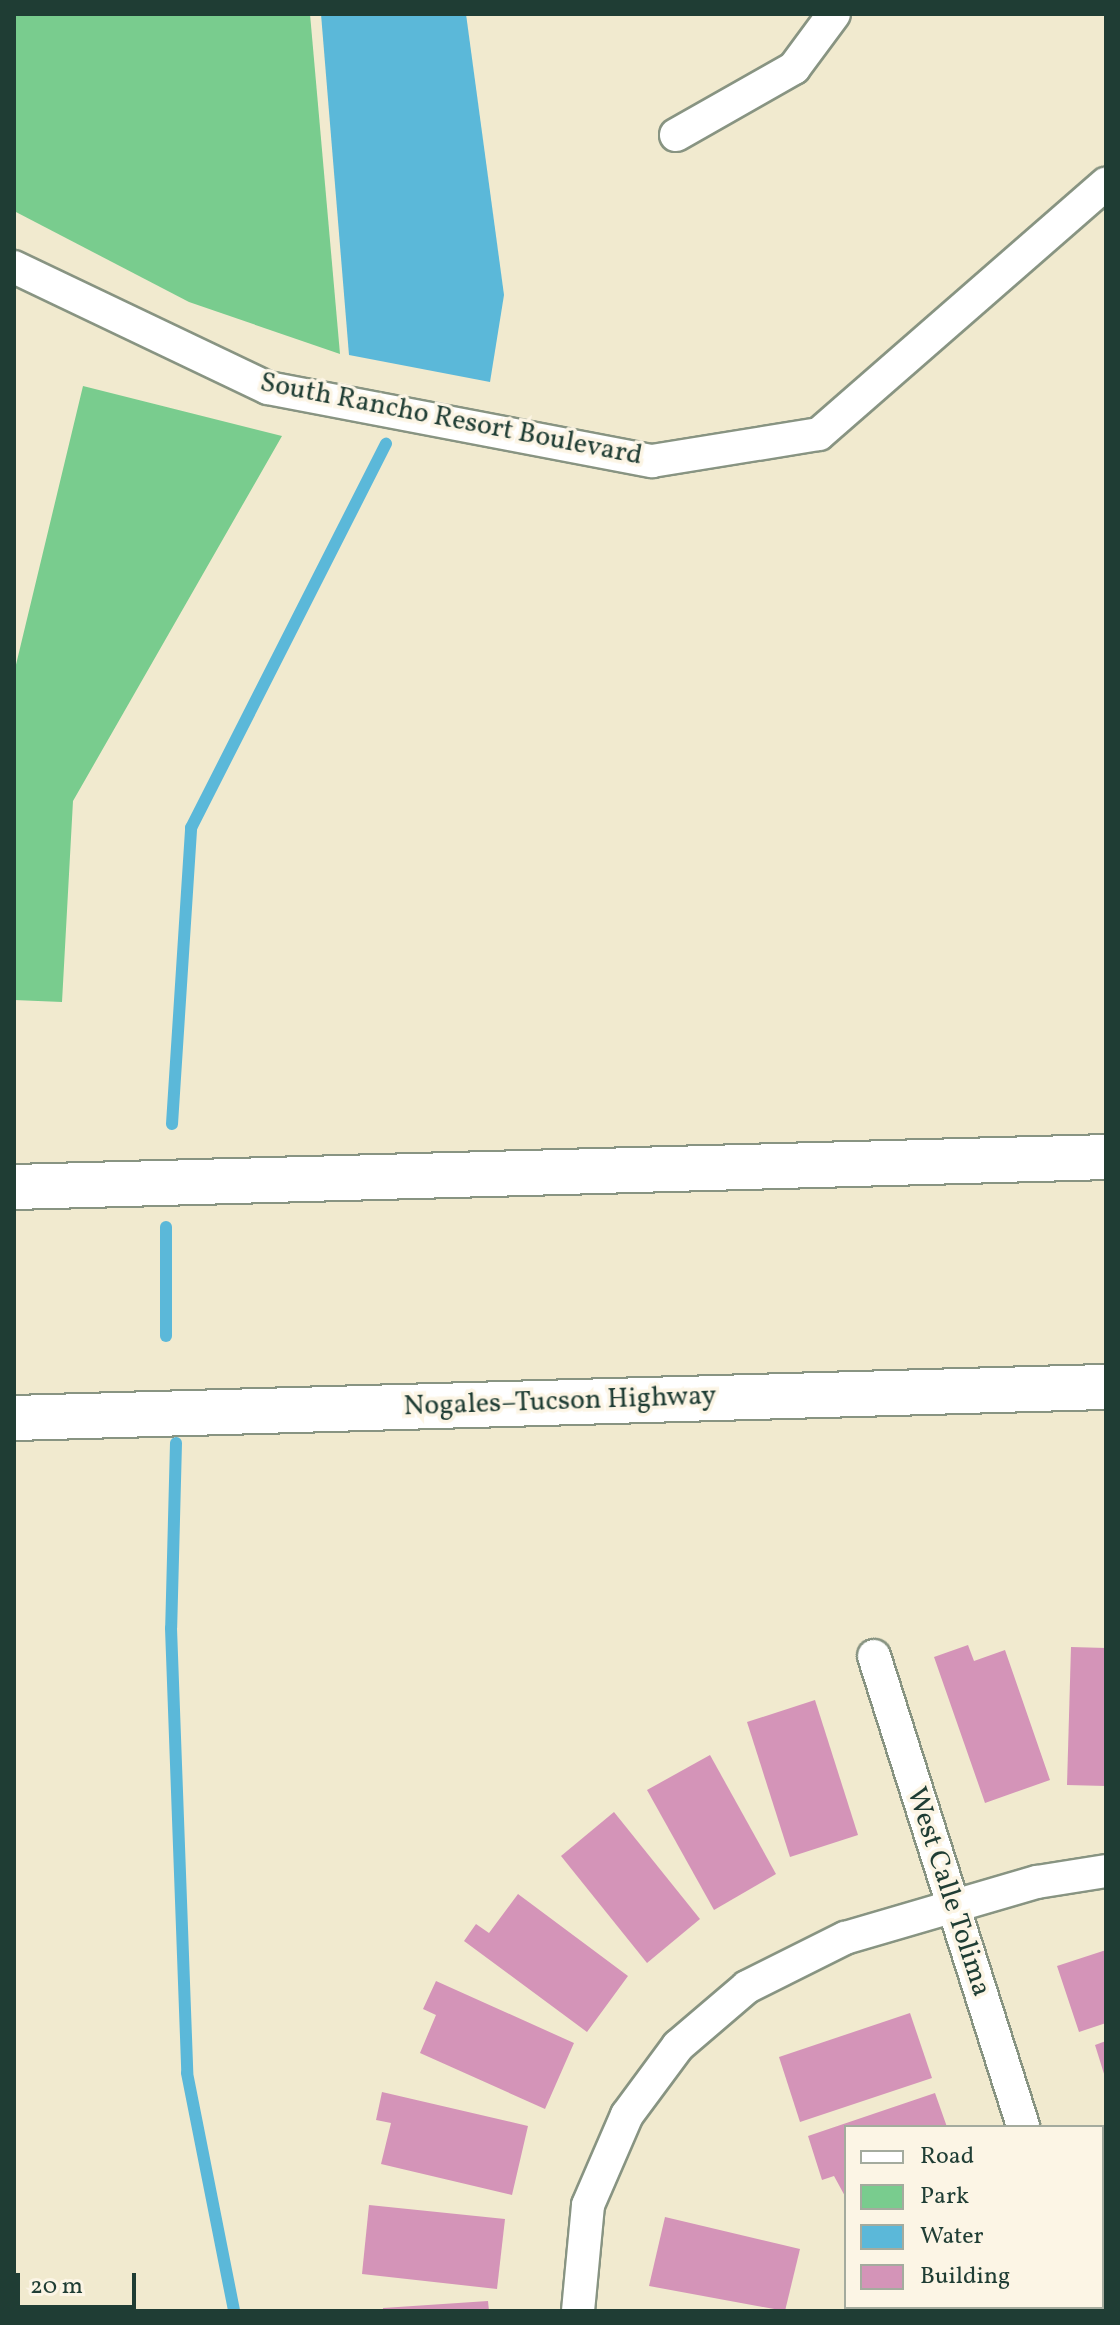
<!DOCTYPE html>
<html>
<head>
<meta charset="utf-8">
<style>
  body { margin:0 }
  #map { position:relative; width:1120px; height:2325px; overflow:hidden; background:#f1eacf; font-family:Vollkorn,serif }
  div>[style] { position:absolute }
  .green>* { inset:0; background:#79cc8e }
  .water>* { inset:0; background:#5bb8d9 }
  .stream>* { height:12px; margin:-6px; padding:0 6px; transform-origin:6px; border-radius:6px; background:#5bb8d9 }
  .building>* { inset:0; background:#d494b8 }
  .roads { filter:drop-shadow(2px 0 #889482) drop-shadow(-2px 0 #889482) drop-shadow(0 2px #889482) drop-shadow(0 -2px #889482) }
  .street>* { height:32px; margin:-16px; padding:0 16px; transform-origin:16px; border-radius:16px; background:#fff }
  .highway>* { height:44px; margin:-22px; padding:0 22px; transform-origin:22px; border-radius:22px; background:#fff }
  span { translate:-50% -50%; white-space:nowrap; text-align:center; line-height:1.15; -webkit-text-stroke:7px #fcf5e5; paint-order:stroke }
  .street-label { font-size:28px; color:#1f3d34 }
  .frame { position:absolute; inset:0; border:16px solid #1f3d34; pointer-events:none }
  .legend { position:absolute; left:844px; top:2125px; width:260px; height:184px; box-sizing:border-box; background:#fcf5e5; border:2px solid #a4ab9e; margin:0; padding:10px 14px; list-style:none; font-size:24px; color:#1f3d34 }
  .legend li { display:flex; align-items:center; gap:16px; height:40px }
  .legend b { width:40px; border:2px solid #a4ab9e }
  .scale { position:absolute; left:16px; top:2273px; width:120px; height:36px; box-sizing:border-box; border:4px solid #1f3d34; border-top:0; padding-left:10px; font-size:24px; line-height:28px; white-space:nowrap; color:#1f3d34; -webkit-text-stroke:6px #fcf5e5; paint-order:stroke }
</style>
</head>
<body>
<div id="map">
  <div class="green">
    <i style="clip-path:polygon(14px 14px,310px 14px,340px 354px,189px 302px,14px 211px)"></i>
    <i style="clip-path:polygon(83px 386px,282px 436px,73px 801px,62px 1002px,14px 1000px,14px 673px)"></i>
  </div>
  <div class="water">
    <i style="clip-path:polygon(321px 14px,466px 14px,504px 295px,490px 382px,349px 355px)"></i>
  </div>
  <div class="stream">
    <i style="left:172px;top:1124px;width:297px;rotate:-86.3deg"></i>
    <i style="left:191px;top:828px;width:431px;rotate:-63.1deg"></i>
    <i style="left:166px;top:1336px;width:109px;rotate:-90deg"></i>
    <i style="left:176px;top:1443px;width:185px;rotate:91.5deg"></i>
    <i style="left:171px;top:1628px;width:445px;rotate:87.9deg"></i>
    <i style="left:187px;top:2073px;width:243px;rotate:78.8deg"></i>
  </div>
  <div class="building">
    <i style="clip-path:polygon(968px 1645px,974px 1661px,1005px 1650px,1050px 1780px,985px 1803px,934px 1657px)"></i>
    <i style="clip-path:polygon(1071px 1647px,1106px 1648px,1106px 1786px,1067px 1785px)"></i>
    <i style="clip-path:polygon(815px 1700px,858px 1835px,790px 1857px,747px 1722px)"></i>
    <i style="clip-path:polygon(710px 1755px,776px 1874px,714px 1910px,647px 1790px)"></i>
    <i style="clip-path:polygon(614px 1812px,700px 1919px,647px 1963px,561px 1856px)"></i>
    <i style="clip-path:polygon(518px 1894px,628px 1976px,587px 2032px,464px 1941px,476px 1924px,489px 1933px)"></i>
    <i style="clip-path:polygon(1106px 1950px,1106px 2023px,1079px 2032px,1057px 1966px)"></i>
    <i style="clip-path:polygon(436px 1981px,574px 2043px,545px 2109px,420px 2053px,436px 2015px,423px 2009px)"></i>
    <i style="clip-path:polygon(910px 2013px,932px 2078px,800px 2122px,779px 2057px)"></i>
    <i style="clip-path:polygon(1106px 2041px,1106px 2077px,1105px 2077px,1095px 2045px)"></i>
    <i style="clip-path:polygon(382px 2092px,528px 2126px,512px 2195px,381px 2164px,391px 2123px,376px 2120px)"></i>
    <i style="clip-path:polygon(935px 2093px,947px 2127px,846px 2127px,846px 2198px,834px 2176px,822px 2180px,808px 2136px)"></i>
    <i style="clip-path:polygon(369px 2205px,505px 2219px,497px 2289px,362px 2274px)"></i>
    <i style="clip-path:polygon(665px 2217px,800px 2249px,785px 2311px,649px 2286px)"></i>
    <i style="clip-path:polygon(488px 2301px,489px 2311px,383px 2311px,383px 2308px)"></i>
    <i style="clip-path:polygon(860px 2307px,1007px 2307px,1009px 2311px,862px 2311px)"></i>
  </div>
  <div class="roads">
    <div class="street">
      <i style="left:676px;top:135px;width:136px;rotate:-29.6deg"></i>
      <i style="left:794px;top:68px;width:67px;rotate:-53.5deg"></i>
      <i style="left:14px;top:267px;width:281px;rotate:25.5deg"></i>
      <i style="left:268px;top:388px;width:391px;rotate:10.8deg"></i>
      <i style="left:652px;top:461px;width:169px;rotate:-9.2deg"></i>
      <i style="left:819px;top:434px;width:381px;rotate:-41.1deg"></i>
      <i style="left:874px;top:1656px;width:494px;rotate:72.4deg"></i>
      <i style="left:1080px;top:2307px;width:4px;rotate:76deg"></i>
      <i style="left:578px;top:2311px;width:106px;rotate:-84.6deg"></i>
      <i style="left:588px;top:2205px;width:98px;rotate:-66.6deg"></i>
      <i style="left:627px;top:2115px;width:86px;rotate:-53.5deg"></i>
      <i style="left:678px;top:2046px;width:91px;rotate:-40.5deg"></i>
      <i style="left:747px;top:1987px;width:110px;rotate:-26.6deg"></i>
      <i style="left:845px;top:1938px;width:200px;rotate:-16.3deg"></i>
      <i style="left:1037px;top:1882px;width:70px;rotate:-9.1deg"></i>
    </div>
    <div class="highway">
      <i style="left:14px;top:1187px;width:1092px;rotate:-1.57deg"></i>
      <i style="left:14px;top:1418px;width:1092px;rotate:-1.63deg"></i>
    </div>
  </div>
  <div class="street-label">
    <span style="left:451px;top:420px;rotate:11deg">South Rancho Resort Boulevard</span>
    <span style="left:560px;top:1402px;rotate:-2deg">Nogales–Tucson Highway</span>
    <span style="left:948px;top:1892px;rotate:72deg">West Calle Tolima</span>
  </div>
  <div class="frame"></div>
  <ul class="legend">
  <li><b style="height:10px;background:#fff"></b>Road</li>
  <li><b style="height:22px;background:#79cc8e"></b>Park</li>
  <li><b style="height:22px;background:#5bb8d9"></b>Water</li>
  <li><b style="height:22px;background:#d494b8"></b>Building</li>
  </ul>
  <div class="scale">20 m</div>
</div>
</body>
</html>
